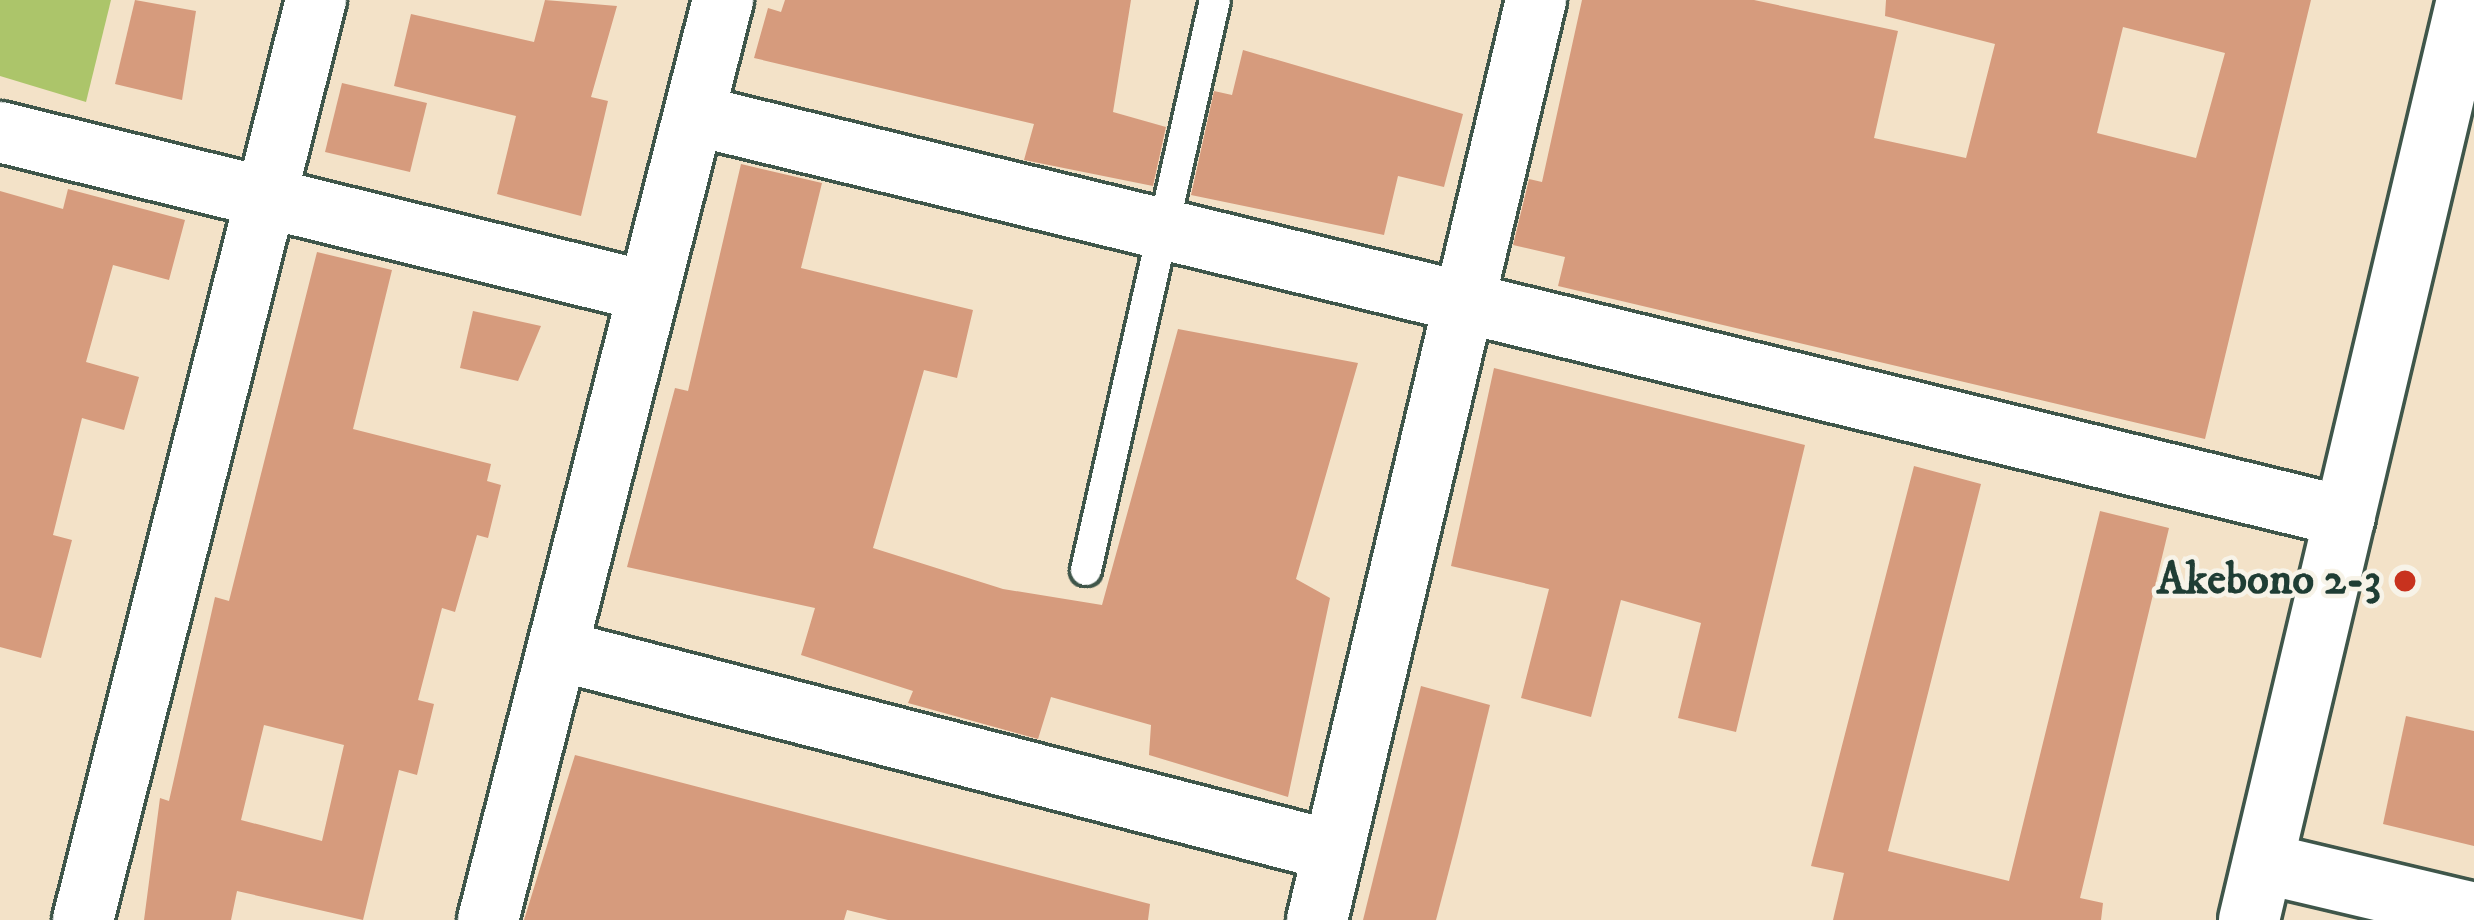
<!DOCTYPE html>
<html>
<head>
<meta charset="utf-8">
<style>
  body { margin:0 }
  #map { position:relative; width:2474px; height:920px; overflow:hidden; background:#f3e2c8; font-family:"IM FELL DW Pica",serif }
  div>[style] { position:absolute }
  .green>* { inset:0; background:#acc56a }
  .building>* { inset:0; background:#d69b7d }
  .roads { filter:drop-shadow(3px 0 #3f564a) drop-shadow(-3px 0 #3f564a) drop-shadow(0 3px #3f564a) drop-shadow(0 -3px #3f564a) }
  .lane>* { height:30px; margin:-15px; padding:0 15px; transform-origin:15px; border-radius:15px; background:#fff }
  .street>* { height:60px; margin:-30px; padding:0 30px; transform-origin:30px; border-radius:30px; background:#fff }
  .dots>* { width:33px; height:33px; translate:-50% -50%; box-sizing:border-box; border:6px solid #f7f3e8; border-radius:50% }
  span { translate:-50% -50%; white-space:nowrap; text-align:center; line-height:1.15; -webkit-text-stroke:9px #f7f3e8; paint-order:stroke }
  .poi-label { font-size:45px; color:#1f3d34; font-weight:700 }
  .right { translate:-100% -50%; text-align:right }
</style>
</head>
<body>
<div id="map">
  <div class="green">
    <i style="clip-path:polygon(0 0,111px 0,86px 102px,0 76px)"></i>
  </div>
  <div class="building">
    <i style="clip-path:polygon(135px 0,196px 11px,182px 100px,115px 84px)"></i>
    <i style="clip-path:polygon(545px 0,617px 6px,591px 97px,608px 101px,581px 216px,497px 194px,516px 116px,394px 86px,411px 14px,534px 42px)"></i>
    <i style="clip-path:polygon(785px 0,1131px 0,1113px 112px,1166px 127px,1153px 186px,1024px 160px,1034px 124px,754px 58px,768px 8px,781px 12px)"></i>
    <i style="clip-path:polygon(evenodd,1582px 0,1754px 0,1898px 31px,1874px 138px,1966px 158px,1995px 44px,1885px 16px,1886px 0,2311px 0,2205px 439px,1558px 286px,1565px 257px,1513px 245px,1529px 179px,1542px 182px,1582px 0,2123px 27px,2225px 53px,2196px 158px,2097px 133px,2123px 27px)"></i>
    <i style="clip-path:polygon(1243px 50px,1463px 114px,1444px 187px,1398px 176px,1384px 235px,1191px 195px,1214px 91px,1232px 95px)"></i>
    <i style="clip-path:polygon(342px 83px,427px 103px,410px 172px,325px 152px)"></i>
    <i style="clip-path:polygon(741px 164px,822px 183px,801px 268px,973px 310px,957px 378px,924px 370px,873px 548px,1003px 589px,1102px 605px,1178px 329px,1358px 363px,1296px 579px,1330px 598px,1288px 797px,1149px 755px,1151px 725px,1051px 697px,1038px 739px,908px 703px,913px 691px,801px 655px,815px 608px,627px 567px,675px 388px,688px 391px)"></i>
    <i style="clip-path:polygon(68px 189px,185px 220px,169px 280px,113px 265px,86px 362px,139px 377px,124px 430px,82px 418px,53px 535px,72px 540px,41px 658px,0 647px,0 191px,63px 209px)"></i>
    <i style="clip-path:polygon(evenodd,317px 252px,392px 270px,353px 429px,491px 464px,487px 481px,501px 485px,488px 538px,477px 535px,455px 612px,442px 608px,418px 700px,434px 704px,417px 775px,399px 770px,363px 920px,237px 891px,231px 920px,144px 920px,160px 798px,169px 801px,215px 597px,229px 601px,317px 252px,264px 725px,344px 745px,322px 841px,241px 820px,264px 725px)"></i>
    <i style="clip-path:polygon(473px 311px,541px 326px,518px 381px,460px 368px)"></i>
    <i style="clip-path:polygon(1494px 368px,1805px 445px,1736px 732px,1678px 718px,1701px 623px,1621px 600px,1591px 717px,1521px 698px,1549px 589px,1451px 566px)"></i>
    <i style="clip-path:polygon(1914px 466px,1981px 484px,1888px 851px,2009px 881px,2100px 511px,2169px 528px,2080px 898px,2103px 903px,2101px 920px,1833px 920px,1844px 873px,1811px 866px)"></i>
    <i style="clip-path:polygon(1421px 686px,1490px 705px,1458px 836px,1436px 920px,1363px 920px)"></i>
    <i style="clip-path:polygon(2406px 716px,2474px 731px,2474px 846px,2383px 824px)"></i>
    <i style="clip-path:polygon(575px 755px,1150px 904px,1148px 920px,888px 920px,847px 910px,844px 920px,524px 920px)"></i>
  </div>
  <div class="roads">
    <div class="lane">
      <i style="left:1086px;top:570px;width:584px;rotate:-77.25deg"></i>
    </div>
    <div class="street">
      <i style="left:694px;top:115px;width:1699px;rotate:13.68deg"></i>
      <i style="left:0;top:132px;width:668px;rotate:13.85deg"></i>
      <i style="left:557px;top:650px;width:802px;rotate:14.52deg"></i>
      <i style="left:2263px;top:863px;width:217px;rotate:13.3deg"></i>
      <i style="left:83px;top:920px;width:949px;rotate:-75.79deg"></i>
      <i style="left:488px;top:920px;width:950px;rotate:-75.67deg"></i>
      <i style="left:1317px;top:920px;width:946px;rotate:-76.61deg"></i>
      <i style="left:2249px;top:920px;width:945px;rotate:-76.67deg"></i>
    </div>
  </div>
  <div class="dots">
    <i style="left:2405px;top:581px;background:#c8321e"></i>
  </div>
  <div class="poi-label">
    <span class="right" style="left:2381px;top:581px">Akebono 2-3</span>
  </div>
</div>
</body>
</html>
